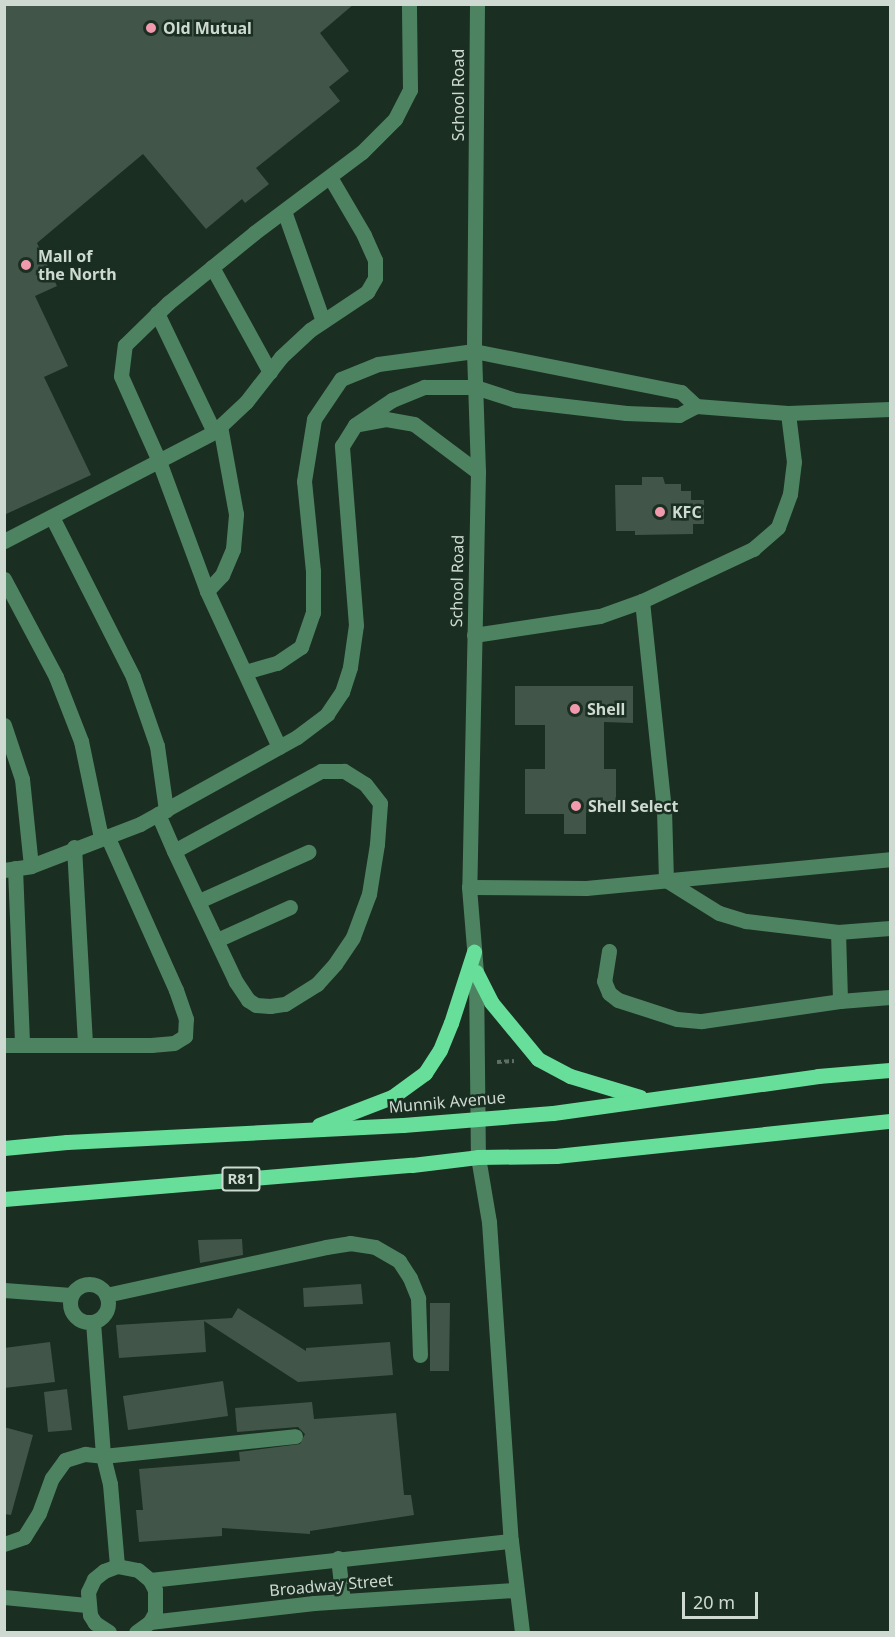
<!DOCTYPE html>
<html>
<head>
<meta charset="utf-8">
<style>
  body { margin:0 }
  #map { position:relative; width:895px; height:1637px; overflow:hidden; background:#1b2e22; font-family:"Noto Sans",sans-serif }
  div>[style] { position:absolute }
  .building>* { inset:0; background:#415548 }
  .path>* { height:4px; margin-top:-2px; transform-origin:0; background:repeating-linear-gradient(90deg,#5f6f65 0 4.5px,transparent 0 7.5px) }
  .minor>* { height:15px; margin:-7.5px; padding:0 7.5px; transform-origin:7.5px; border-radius:7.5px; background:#4e8362 }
  .minor>.ring { margin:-7.5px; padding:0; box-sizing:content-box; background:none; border:15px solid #4e8362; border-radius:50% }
  .major>* { height:15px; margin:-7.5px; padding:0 7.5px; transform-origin:7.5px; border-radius:7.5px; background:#67de99 }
  .dots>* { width:16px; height:16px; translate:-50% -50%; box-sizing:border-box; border:3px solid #1b2e22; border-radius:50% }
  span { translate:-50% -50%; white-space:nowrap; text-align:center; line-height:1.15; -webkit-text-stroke:5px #1b2e22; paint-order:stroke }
  .shield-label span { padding:2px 4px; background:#1b2e22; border:2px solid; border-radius:4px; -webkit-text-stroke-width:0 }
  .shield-label { font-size:15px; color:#cedad1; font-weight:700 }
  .poi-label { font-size:16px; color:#cedad1; font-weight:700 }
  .left { translate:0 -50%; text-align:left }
  .street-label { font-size:16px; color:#cedad1 }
  .frame { position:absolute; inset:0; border:6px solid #cedad1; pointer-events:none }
  .scale { position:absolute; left:682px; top:1592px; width:76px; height:27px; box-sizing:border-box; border:3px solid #cedad1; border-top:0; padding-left:8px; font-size:18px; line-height:21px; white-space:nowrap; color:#cedad1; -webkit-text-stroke:4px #1b2e22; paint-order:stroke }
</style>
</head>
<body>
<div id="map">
  <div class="building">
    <i style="clip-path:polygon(4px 4px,354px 4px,320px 33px,349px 71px,329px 87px,340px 101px,256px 168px,269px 184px,245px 203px,242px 199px,206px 229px,143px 154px,37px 243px,57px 286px,35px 296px,68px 366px,44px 377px,91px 475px,4px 515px)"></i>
    <i style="clip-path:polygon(642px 477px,663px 477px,665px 484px,681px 484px,681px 491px,691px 491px,691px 500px,704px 500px,704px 524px,693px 524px,693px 534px,635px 535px,635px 531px,616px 531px,615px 485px,642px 485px)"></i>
    <i style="clip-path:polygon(515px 686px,633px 686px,633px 723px,604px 722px,604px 769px,616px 769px,616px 813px,586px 813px,586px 834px,564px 834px,564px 814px,525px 814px,525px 769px,545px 769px,545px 725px,515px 725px)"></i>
    <i style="clip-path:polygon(242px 1239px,243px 1255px,200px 1263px,198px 1240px)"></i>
    <i style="clip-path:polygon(361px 1284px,363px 1304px,304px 1307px,303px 1288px)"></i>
    <i style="clip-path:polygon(430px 1303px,450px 1303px,449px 1371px,430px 1371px)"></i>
    <i style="clip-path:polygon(238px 1308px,306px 1351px,306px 1348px,390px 1342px,393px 1375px,298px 1382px,204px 1321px,206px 1352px,119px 1358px,116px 1325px,232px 1318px)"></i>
    <i style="clip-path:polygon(50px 1342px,55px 1382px,4px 1388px,4px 1348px)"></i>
    <i style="clip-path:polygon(223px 1381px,228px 1416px,128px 1430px,123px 1396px)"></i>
    <i style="clip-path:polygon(67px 1389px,72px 1430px,48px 1432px,44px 1392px)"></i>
    <i style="clip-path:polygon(312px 1402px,314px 1419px,396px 1413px,404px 1495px,411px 1495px,414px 1515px,310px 1531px,310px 1534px,222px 1528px,222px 1536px,139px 1542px,136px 1510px,143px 1510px,139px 1469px,240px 1461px,239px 1452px,300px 1444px,305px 1434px,298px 1427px,237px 1432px,235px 1408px)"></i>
    <i style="clip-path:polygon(4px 1427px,33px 1435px,11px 1515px,4px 1514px)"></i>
  </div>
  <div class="path">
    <i style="left:497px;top:1062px;width:17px;rotate:-3deg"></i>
  </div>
  <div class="minor">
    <i style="left:477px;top:4px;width:347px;rotate:90.5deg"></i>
    <i style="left:474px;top:351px;width:121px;rotate:88.1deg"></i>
    <i style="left:478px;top:472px;width:415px;rotate:91.2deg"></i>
    <i style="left:469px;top:887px;width:85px;rotate:85.3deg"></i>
    <i style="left:476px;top:972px;width:185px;rotate:89.4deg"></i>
    <i style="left:478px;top:1157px;width:66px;rotate:80.4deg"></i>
    <i style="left:489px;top:1222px;width:320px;rotate:86.1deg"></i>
    <i style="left:511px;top:1541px;width:92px;rotate:83.1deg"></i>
    <i style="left:284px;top:211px;width:117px;rotate:70.5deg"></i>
    <i style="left:212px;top:267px;width:120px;rotate:61.1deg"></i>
    <i style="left:157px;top:313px;width:132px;rotate:64.4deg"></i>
    <i style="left:360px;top:424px;width:26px;rotate:-11deg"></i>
    <i style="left:386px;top:419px;width:28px;rotate:10deg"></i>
    <i style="left:414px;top:424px;width:80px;rotate:36.9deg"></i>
    <i style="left:52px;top:517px;width:179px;rotate:63.1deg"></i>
    <i style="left:133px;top:677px;width:73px;rotate:70.8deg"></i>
    <i style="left:157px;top:746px;width:65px;rotate:82deg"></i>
    <i style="left:4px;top:541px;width:237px;rotate:-27.4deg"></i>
    <i style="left:214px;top:432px;width:44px;rotate:-43.2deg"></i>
    <i style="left:246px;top:402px;width:57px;rotate:-52.1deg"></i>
    <i style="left:281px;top:357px;width:40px;rotate:-43deg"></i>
    <i style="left:310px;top:330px;width:69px;rotate:-33.7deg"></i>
    <i style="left:367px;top:292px;width:16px;rotate:-60deg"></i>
    <i style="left:375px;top:278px;width:18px;rotate:-90deg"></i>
    <i style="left:375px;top:260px;width:27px;rotate:-114deg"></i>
    <i style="left:364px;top:235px;width:67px;rotate:-120.4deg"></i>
    <i style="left:4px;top:579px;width:111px;rotate:62deg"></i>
    <i style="left:56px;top:677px;width:69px;rotate:68.7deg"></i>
    <i style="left:81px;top:741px;width:99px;rotate:78.3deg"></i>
    <i style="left:207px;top:591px;width:22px;rotate:-47deg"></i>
    <i style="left:222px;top:575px;width:28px;rotate:-67deg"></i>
    <i style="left:233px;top:549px;width:35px;rotate:-85deg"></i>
    <i style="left:236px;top:514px;width:89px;rotate:-100.3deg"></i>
    <i style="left:642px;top:601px;width:209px;rotate:84deg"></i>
    <i style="left:664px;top:809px;width:71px;rotate:88.4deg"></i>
    <i style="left:666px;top:880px;width:62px;rotate:31.9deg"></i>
    <i style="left:719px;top:913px;width:28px;rotate:17deg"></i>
    <i style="left:746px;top:921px;width:93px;rotate:6.8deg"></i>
    <i style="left:838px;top:932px;width:69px;rotate:88.3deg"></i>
    <i style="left:474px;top:635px;width:127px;rotate:-8.6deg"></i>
    <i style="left:600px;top:616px;width:45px;rotate:-19.7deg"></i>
    <i style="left:642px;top:601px;width:123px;rotate:-25.1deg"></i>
    <i style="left:753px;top:549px;width:33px;rotate:-41deg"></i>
    <i style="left:778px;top:527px;width:35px;rotate:-70deg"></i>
    <i style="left:790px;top:494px;width:32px;rotate:-83deg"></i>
    <i style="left:794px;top:462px;width:49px;rotate:-97deg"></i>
    <i style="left:245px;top:672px;width:33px;rotate:-16deg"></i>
    <i style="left:277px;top:663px;width:29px;rotate:-34deg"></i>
    <i style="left:301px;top:647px;width:36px;rotate:-71deg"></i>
    <i style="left:313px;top:613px;width:42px;rotate:-90deg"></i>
    <i style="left:313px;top:571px;width:90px;rotate:-95.7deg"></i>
    <i style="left:304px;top:481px;width:63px;rotate:-80.8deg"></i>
    <i style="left:314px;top:419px;width:48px;rotate:-56deg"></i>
    <i style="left:341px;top:379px;width:40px;rotate:-22deg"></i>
    <i style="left:378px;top:364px;width:97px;rotate:-7.7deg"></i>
    <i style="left:474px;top:351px;width:211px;rotate:11.2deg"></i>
    <i style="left:681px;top:392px;width:21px;rotate:43deg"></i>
    <i style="left:4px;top:725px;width:57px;rotate:71.6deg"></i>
    <i style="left:22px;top:779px;width:87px;rotate:84.1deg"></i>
    <i style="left:279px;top:747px;width:172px;rotate:-114.8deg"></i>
    <i style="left:207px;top:591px;width:139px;rotate:-110.3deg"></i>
    <i style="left:159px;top:461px;width:93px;rotate:-114.1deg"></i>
    <i style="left:121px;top:376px;width:31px;rotate:-83deg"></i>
    <i style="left:125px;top:345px;width:60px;rotate:-44.3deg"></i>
    <i style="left:168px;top:303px;width:111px;rotate:-39.1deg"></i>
    <i style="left:254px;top:233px;width:135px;rotate:-36.9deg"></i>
    <i style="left:362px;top:152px;width:47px;rotate:-45deg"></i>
    <i style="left:395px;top:119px;width:33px;rotate:-63deg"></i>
    <i style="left:410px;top:90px;width:86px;rotate:-90.7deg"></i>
    <i style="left:158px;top:814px;width:40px;rotate:66.6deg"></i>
    <i style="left:174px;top:851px;width:145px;rotate:64.7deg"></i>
    <i style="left:236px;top:982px;width:22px;rotate:56deg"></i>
    <i style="left:248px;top:1000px;width:9px;rotate:32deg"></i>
    <i style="left:256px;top:1005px;width:14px;rotate:4deg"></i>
    <i style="left:270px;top:1006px;width:15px;rotate:-8deg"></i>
    <i style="left:285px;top:1004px;width:38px;rotate:-32deg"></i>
    <i style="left:317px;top:984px;width:27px;rotate:-48deg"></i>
    <i style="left:335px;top:964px;width:32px;rotate:-56deg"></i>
    <i style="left:353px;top:937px;width:46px;rotate:-69.6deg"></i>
    <i style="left:369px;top:894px;width:51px;rotate:-80.9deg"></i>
    <i style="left:377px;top:844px;width:41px;rotate:-85.8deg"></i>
    <i style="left:380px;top:803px;width:24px;rotate:-128deg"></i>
    <i style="left:365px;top:784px;width:25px;rotate:-148deg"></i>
    <i style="left:344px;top:771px;width:23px;rotate:180deg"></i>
    <i style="left:321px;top:771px;width:167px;rotate:151.4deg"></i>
    <i style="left:74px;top:847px;width:198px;rotate:86.8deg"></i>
    <i style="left:15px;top:868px;width:177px;rotate:87.7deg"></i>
    <i style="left:4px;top:870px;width:27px;rotate:-8deg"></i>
    <i style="left:31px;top:866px;width:117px;rotate:-21.1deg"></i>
    <i style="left:140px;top:824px;width:179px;rotate:-29deg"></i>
    <i style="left:297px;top:737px;width:38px;rotate:-37deg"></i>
    <i style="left:327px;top:714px;width:27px;rotate:-56deg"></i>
    <i style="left:342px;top:692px;width:26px;rotate:-72deg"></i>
    <i style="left:350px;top:667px;width:42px;rotate:-81.9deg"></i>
    <i style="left:356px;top:625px;width:180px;rotate:-94.5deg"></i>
    <i style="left:342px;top:446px;width:25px;rotate:-58deg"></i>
    <i style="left:355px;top:425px;width:45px;rotate:-34deg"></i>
    <i style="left:392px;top:400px;width:35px;rotate:-22deg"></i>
    <i style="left:424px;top:387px;width:51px"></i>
    <i style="left:475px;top:387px;width:42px;rotate:18deg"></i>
    <i style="left:515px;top:400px;width:112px;rotate:6.7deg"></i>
    <i style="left:626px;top:413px;width:53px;rotate:2.2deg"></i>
    <i style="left:679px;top:415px;width:19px;rotate:-28deg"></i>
    <i style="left:696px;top:406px;width:92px;rotate:4.4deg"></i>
    <i style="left:788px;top:413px;width:102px;rotate:-2.2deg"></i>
    <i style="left:469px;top:887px;width:117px;rotate:0.5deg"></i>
    <i style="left:586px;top:888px;width:305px;rotate:-5.4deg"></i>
    <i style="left:199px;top:901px;width:120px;rotate:-24.2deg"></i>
    <i style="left:838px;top:932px;width:52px;rotate:-4.4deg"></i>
    <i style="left:217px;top:940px;width:80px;rotate:-24.3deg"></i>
    <i style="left:609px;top:951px;width:30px;rotate:99deg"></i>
    <i style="left:604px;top:981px;width:13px;rotate:67deg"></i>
    <i style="left:609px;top:993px;width:11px;rotate:38deg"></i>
    <i style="left:618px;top:1000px;width:62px;rotate:17.9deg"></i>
    <i style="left:677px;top:1019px;width:25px;rotate:5deg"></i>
    <i style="left:702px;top:1021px;width:139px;rotate:-8.2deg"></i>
    <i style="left:840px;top:1001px;width:50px;rotate:-4.6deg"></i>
    <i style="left:4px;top:1045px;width:147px"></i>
    <i style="left:151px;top:1045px;width:23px;rotate:-5deg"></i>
    <i style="left:174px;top:1043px;width:13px;rotate:-32deg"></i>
    <i style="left:185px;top:1036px;width:17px;rotate:-87deg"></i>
    <i style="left:186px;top:1019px;width:31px;rotate:-109deg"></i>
    <i style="left:176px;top:990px;width:169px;rotate:-114.1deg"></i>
    <i class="ring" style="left:70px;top:1284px;width:23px;height:23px"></i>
    <i style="left:4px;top:1290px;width:67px;rotate:4.3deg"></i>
    <i style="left:106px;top:1295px;width:225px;rotate:-12.3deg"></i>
    <i style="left:326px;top:1247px;width:24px;rotate:-9deg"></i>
    <i style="left:350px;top:1243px;width:25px;rotate:9deg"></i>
    <i style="left:375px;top:1247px;width:28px;rotate:30deg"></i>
    <i style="left:399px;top:1261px;width:20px;rotate:57deg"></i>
    <i style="left:410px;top:1278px;width:22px;rotate:68deg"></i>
    <i style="left:418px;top:1298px;width:57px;rotate:88deg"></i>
    <i style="left:93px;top:1322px;width:134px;rotate:85.7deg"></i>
    <i style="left:103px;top:1456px;width:29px;rotate:76deg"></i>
    <i style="left:110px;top:1484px;width:82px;rotate:85.1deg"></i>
    <i style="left:4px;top:1544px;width:21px;rotate:-19deg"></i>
    <i style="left:24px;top:1537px;width:28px;rotate:-58deg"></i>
    <i style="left:39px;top:1513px;width:37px;rotate:-70deg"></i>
    <i style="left:52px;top:1478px;width:22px;rotate:-54deg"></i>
    <i style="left:65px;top:1460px;width:21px;rotate:-17deg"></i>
    <i style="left:85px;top:1454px;width:18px;rotate:6deg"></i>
    <i style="left:103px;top:1456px;width:193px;rotate:-5.9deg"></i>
    <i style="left:338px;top:1558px;width:43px;rotate:83.4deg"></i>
    <i style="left:150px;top:1580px;width:363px;rotate:-6.2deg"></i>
    <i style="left:4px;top:1597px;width:83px;rotate:5.5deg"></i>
    <i style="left:150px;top:1622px;width:165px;rotate:-6.6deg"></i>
    <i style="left:314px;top:1603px;width:203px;rotate:-3.7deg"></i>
    <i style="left:109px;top:1632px;width:17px;rotate:-147deg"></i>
    <i style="left:95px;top:1623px;width:9px;rotate:-122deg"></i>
    <i style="left:90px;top:1615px;width:23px;rotate:-95deg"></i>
    <i style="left:88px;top:1592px;width:14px;rotate:-65deg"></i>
    <i style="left:94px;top:1579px;width:13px;rotate:-39deg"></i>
    <i style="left:104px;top:1571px;width:14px;rotate:-21deg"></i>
    <i style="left:117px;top:1566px;width:21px;rotate:11deg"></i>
    <i style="left:138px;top:1570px;width:16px;rotate:40deg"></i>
    <i style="left:150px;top:1580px;width:11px;rotate:63deg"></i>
    <i style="left:155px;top:1590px;width:23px;rotate:90deg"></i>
    <i style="left:155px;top:1613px;width:10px;rotate:119deg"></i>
    <i style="left:150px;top:1622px;width:17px;rotate:144deg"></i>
  </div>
  <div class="major">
    <i style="left:476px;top:972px;width:34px;rotate:63deg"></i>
    <i style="left:491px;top:1002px;width:74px;rotate:50.5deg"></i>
    <i style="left:538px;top:1059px;width:36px;rotate:28deg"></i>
    <i style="left:570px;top:1076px;width:73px;rotate:16.7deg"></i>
    <i style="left:319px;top:1125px;width:78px;rotate:-21deg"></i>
    <i style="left:392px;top:1097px;width:41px;rotate:-36deg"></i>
    <i style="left:425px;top:1073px;width:27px;rotate:-57deg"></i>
    <i style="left:440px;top:1050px;width:29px;rotate:-68deg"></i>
    <i style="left:451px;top:1023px;width:75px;rotate:-72.1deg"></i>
    <i style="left:4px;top:1148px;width:63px;rotate:-5.4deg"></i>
    <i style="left:67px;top:1142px;width:336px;rotate:-2.9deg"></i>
    <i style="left:403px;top:1125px;width:150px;rotate:-4.6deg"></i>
    <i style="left:553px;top:1113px;width:268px;rotate:-7.9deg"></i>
    <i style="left:818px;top:1076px;width:72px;rotate:-4.8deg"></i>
    <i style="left:4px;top:1199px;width:409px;rotate:-4.8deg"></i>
    <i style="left:412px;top:1165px;width:66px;rotate:-6.9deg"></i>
    <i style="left:478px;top:1157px;width:78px;rotate:-0.7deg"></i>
    <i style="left:556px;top:1156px;width:336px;rotate:-6deg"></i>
  </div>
  <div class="dots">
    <i style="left:151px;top:28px;background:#f29aad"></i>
    <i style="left:26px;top:265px;background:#f29aad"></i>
    <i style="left:660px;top:512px;background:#f29aad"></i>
    <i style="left:575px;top:709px;background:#f29aad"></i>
    <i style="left:576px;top:806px;background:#f29aad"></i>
  </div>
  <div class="shield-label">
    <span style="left:241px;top:1179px">R81</span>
  </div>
  <div class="poi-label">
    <span class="left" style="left:163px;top:28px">Old Mutual</span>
    <span class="left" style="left:38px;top:265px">Mall of<br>the North</span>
    <span class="left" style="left:672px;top:512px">KFC</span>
    <span class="left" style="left:587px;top:709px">Shell</span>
    <span class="left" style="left:588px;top:806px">Shell Select</span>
  </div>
  <div class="street-label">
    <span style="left:458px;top:95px;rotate:-90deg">School Road</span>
    <span style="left:457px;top:581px;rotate:-89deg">School Road</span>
    <span style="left:447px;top:1102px;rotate:-5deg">Munnik Avenue</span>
    <span style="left:331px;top:1585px;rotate:-5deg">Broadway Street</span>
  </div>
  <div class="frame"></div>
  <div class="scale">20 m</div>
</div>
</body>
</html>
